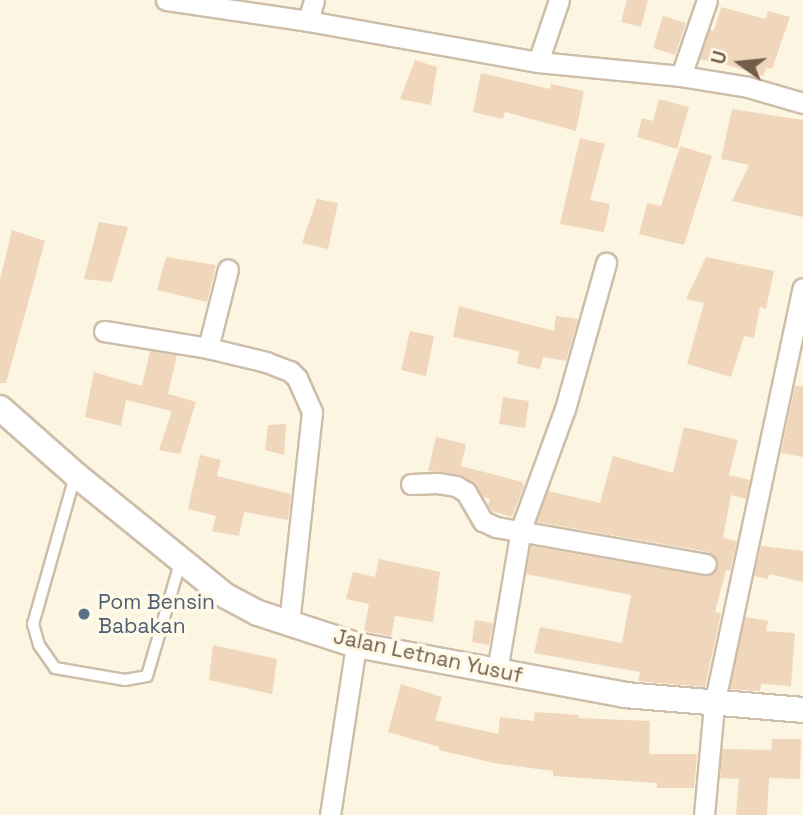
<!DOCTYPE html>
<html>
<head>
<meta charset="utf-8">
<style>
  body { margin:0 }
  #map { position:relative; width:803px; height:815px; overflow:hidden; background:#fcf5e2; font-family:"Space Grotesk",sans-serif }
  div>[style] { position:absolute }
  .building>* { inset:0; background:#f0d6ba }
  .roads { filter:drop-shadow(2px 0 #cdbda9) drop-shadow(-2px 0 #cdbda9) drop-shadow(0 2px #cdbda9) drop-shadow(0 -2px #cdbda9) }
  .service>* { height:10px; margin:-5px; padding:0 5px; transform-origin:5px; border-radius:5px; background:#fff }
  .minor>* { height:19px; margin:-9.5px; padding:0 9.5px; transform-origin:9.5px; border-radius:9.5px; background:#fff }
  .tertiary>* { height:24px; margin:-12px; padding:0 12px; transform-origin:12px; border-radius:12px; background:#fff }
  .dots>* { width:19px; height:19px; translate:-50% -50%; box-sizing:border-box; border:4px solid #fff9e8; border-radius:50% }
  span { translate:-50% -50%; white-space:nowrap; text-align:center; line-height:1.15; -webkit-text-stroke:7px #fff9e8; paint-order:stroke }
  .service-label { font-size:21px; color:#4e5e75 }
  .left { translate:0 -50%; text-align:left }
  .street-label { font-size:21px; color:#735d49 }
  .north { position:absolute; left:705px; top:28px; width:70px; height:70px; -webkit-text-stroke:5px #fff9e8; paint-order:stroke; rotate:285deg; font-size:19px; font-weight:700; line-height:28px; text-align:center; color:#735d49 }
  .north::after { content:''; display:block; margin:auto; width:24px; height:32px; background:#735d49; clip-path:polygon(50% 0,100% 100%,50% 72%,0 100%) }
</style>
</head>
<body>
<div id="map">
  <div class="building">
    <i style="clip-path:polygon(627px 0,648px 0,641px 27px,621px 22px)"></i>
    <i style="clip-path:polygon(721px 7px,766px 19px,768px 11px,790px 17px,772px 69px,766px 68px,763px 76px,718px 62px,717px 64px,700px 59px,710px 30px,714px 31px)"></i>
    <i style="clip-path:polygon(663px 16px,686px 23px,675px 55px,653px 48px)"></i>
    <i style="clip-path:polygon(415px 60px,437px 67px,431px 105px,400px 99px)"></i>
    <i style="clip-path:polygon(481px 73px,550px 89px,551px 84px,584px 91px,576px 131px,505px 112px,503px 119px,473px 112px)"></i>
    <i style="clip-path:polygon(659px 99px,689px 107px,677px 149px,637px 137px,642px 118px,653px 121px)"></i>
    <i style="clip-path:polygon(732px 109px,803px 120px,803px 217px,732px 201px,749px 165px,721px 159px)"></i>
    <i style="clip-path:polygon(580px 138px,605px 144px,590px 200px,610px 204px,604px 232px,560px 224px)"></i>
    <i style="clip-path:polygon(680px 146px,712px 156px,684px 245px,639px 234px,647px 203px,661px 206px)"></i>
    <i style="clip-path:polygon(317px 199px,338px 203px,328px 249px,302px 243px)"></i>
    <i style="clip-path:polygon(99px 222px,128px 227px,112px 282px,84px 279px)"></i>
    <i style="clip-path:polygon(12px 230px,45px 241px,6px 383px,0 383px,0 280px)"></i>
    <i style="clip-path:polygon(166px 257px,216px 265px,207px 302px,157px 290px)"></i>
    <i style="clip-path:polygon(706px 257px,774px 271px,766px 309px,760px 307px,754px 338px,744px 336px,731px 377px,687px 364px,704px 303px,686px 299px)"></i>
    <i style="clip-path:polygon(459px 306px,554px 331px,556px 316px,578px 319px,566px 361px,543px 357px,540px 369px,517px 364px,519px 351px,453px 337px)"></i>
    <i style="clip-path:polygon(410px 331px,434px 336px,426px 376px,401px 370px)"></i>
    <i style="clip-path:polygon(150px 351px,177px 355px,168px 394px,176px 396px,174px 403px,176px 396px,196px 402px,180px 454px,159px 450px,172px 411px,126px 400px,121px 426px,85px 417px,94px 372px,142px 386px)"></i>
    <i style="clip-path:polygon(795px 386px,803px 386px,803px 457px,781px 453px)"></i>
    <i style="clip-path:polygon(503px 397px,529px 401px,525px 428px,499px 424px)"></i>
    <i style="clip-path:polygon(286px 424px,284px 455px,265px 450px,268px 425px)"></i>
    <i style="clip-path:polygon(684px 427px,738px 440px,729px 475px,750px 480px,746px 499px,731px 495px,723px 538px,737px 541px,730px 571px,726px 570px,715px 612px,721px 613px,705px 687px,638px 681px,640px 672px,534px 653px,540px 627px,622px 643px,631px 595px,526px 574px,531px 546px,704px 576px,716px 571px,717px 559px,708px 552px,537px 522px,548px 491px,600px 503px,613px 456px,673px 473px)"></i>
    <i style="clip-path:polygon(436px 437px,466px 444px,461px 466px,522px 482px,524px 486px,512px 517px,492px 511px,488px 505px,490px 499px,483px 497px,476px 485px,462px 475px,428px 471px)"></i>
    <i style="clip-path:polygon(200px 455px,221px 460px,217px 476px,291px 494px,288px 520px,244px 512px,239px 536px,212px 531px,216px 516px,188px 509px)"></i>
    <i style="clip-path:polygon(761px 546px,803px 551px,803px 582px,769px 574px,768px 579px,754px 576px)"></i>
    <i style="clip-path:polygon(379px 559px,440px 572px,433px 622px,395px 616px,391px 636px,364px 631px,369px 604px,346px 599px,353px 572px,375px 577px)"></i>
    <i style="clip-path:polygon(745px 617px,768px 621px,766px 631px,795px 633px,791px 686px,761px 684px,760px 691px,730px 689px)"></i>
    <i style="clip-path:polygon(475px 620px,493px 623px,489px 645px,472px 642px)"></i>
    <i style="clip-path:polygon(213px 645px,277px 659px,272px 694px,209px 680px)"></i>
    <i style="clip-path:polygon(401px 684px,442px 697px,435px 720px,498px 734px,500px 717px,534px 721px,535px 712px,579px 715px,578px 718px,650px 721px,649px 754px,697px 754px,694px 788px,657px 788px,657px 783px,553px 776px,553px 771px,494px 763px,439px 750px,439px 747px,388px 732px)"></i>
    <i style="clip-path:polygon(772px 739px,801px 739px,800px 779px,769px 778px,767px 815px,736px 815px,739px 779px,720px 778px,722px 749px,771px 750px)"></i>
  </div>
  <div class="roads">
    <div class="service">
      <i style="left:75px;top:476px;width:154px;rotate:105.8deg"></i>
      <i style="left:33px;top:624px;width:22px;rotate:74deg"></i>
      <i style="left:39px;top:645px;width:28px;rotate:55deg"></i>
      <i style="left:55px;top:668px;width:71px;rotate:9.7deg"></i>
      <i style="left:125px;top:680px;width:22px;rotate:-10deg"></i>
      <i style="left:147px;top:676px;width:118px;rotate:-73.7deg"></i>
    </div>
    <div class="minor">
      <i style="left:166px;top:0;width:144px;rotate:8.4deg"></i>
      <i style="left:308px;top:21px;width:234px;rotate:10.1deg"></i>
      <i style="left:538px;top:62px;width:144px;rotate:5.6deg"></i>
      <i style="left:681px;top:76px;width:68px;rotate:9.3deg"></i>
      <i style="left:748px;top:87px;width:57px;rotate:16.2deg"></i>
      <i style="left:308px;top:21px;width:22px;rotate:-74deg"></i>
      <i style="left:538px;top:62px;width:65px;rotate:-71.3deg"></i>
      <i style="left:681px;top:76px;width:80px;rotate:-71.1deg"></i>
      <i style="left:104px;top:331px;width:105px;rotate:9.3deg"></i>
      <i style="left:208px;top:348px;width:60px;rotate:13.6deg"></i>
      <i style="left:266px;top:362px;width:26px;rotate:21deg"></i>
      <i style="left:290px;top:371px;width:10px;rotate:45deg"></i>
      <i style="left:297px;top:378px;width:37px;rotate:66deg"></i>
      <i style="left:312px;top:412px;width:212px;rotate:96.2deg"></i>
      <i style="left:208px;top:348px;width:81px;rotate:-75.8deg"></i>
      <i style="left:411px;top:484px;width:26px;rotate:-2deg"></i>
      <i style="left:437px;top:483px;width:19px;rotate:9deg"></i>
      <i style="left:456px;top:486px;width:12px;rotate:31deg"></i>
      <i style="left:466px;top:492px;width:34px;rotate:60deg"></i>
      <i style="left:483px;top:521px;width:14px;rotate:25deg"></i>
      <i style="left:496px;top:527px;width:213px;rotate:10deg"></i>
      <i style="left:497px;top:671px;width:144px;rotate:-80.4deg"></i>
      <i style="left:521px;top:529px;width:128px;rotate:-69.9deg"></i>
      <i style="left:565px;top:409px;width:152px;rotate:-74.3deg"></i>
      <i style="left:330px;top:815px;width:172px;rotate:-81.3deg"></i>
      <i style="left:704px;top:815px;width:110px;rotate:-84.8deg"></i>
      <i style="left:714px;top:705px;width:426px;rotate:-78deg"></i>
    </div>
    <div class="tertiary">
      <i style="left:0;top:408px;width:101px;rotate:41.4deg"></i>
      <i style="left:76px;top:475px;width:191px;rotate:39deg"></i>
      <i style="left:224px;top:595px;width:38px;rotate:28deg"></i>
      <i style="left:258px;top:613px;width:103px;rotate:18.1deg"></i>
      <i style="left:356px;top:645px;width:274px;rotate:10.5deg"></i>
      <i style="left:625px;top:695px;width:179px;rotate:4.8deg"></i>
    </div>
  </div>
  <div class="dots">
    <i style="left:84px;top:614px;background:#5c6f8a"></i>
  </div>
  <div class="service-label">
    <span class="left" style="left:98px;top:614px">Pom Bensin<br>Babakan</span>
  </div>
  <div class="street-label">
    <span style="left:428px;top:656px;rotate:12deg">Jalan Letnan Yusuf</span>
  </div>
  <div class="north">U</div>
</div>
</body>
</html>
